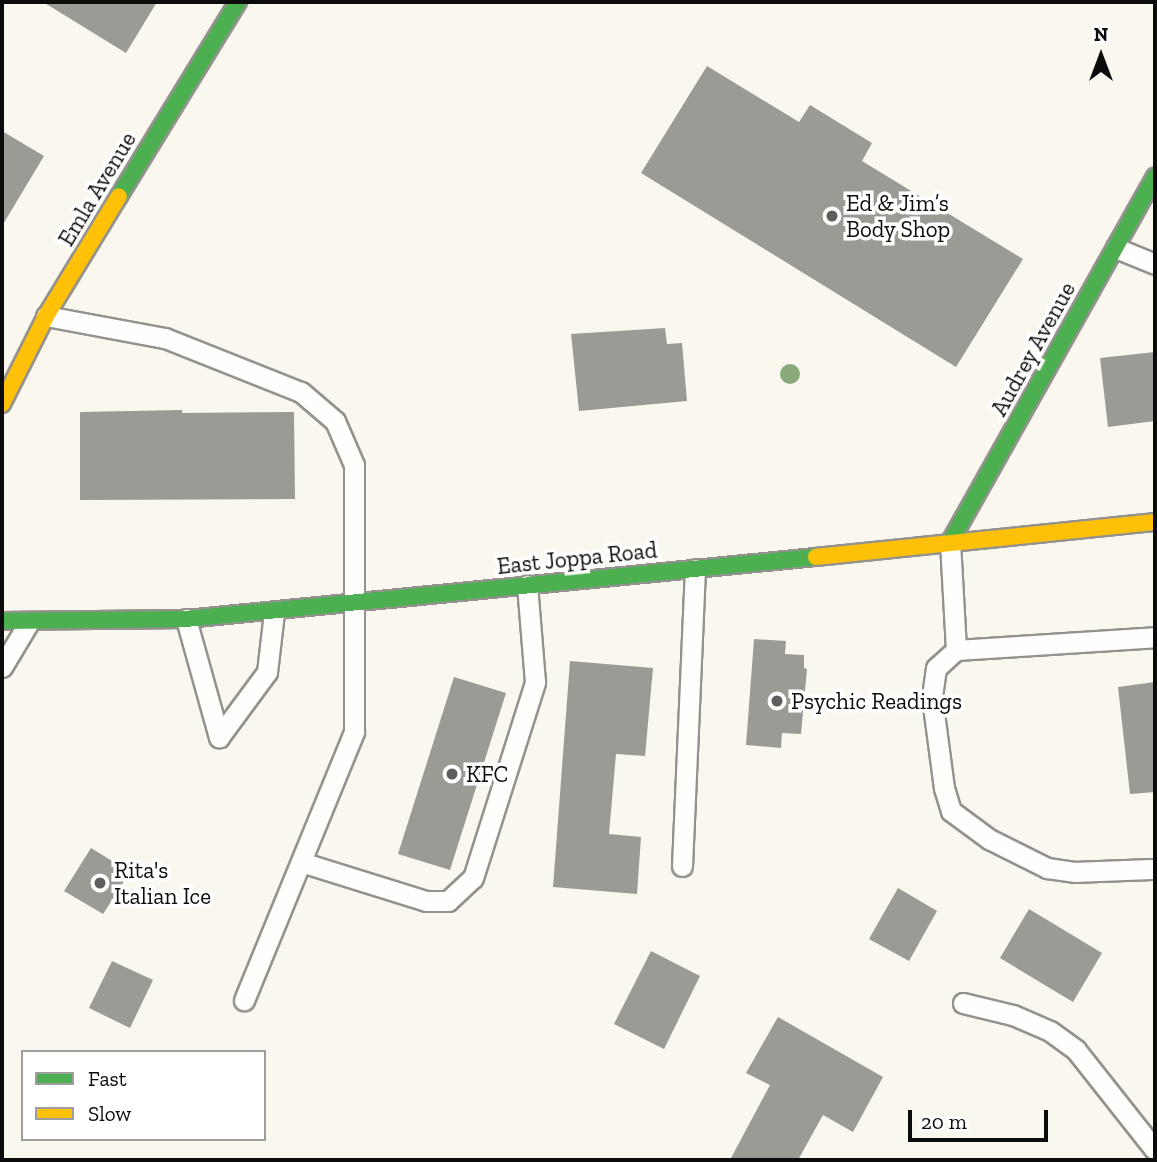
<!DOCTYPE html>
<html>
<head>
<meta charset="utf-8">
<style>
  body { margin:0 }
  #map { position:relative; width:1157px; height:1162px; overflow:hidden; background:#faf7ef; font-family:"Zilla Slab",serif }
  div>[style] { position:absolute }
  .building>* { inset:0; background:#9c9a95 }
  .roads { filter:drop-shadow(2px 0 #93928e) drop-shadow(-2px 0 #93928e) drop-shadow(0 2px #93928e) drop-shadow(0 -2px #93928e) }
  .lane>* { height:19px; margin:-9.5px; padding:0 9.5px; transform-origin:9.5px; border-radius:9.5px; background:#fefefd }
  .fast>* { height:16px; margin:-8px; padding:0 8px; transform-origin:8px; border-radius:8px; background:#4caf50 }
  .slow>* { height:16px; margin:-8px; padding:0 8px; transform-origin:8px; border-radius:8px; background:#ffc107 }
  .trees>* { width:20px; height:20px; margin:-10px; border-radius:50%; background:#88a978 }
  .dots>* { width:19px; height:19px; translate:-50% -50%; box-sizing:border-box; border:4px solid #fff; border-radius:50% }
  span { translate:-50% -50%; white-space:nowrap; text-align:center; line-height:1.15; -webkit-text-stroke:7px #fff; paint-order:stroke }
  .street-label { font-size:23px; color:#0c0c0c }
  .poi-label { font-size:23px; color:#0c0c0c }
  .left { translate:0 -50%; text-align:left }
  .frame { position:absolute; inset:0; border:4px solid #0c0c0c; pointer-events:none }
  .legend { position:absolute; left:21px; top:1050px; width:245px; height:91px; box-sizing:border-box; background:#fff; border:2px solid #9e9e9e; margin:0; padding:9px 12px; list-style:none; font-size:21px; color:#0c0c0c }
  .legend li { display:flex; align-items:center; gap:14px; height:35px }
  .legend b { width:35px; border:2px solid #9e9e9e }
  .north { position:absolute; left:1066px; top:21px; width:70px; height:70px; -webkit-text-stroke:5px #fff; paint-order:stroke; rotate:0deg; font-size:19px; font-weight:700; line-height:28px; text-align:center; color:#0c0c0c }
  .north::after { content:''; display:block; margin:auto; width:24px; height:32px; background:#0c0c0c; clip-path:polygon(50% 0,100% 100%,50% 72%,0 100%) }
  .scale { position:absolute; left:908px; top:1110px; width:140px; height:32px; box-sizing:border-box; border:4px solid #0c0c0c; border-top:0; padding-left:9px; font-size:21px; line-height:24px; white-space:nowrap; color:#0c0c0c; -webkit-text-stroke:5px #fff; paint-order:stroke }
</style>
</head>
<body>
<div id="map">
  <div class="building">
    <i style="clip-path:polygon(43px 2px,157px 2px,126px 53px)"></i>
    <i style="clip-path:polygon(707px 66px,799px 122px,810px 105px,872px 143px,862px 161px,1023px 259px,956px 367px,641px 173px)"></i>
    <i style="clip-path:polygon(2px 131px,44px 156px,2px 226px)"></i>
    <i style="clip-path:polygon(665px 328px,667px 344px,682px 343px,687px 401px,579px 411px,571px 334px)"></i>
    <i style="clip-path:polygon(1155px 352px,1155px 421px,1108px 427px,1100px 358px)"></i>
    <i style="clip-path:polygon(182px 410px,182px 413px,294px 412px,295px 499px,80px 500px,80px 412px)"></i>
    <i style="clip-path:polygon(754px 639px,786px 641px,785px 654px,804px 655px,804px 668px,807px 669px,801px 734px,782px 733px,781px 748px,746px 745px)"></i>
    <i style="clip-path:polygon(570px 661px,653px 668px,645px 756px,616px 754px,609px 834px,641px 837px,637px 894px,553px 887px)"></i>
    <i style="clip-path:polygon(454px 677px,506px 693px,450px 870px,398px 854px)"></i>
    <i style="clip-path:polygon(1155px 682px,1155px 792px,1130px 794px,1118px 687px)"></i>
    <i style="clip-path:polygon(91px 848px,130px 872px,103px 914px,64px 891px)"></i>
    <i style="clip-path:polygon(898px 888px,937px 911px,909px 961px,869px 939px)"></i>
    <i style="clip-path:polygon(1029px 909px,1102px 953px,1073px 1002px,1000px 958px)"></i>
    <i style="clip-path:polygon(651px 951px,700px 976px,664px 1049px,614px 1024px)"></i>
    <i style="clip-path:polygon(112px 961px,153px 980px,130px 1028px,89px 1008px)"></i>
    <i style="clip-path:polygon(778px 1017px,883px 1077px,853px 1132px,823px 1115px,798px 1160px,730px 1160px,770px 1085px,746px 1073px)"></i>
  </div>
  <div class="roads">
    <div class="lane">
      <i style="left:1116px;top:248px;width:42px;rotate:22.3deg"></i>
      <i style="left:46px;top:316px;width:121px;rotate:10.5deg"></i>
      <i style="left:165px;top:338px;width:146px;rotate:21.7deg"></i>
      <i style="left:301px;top:392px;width:45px;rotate:40.5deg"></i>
      <i style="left:335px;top:421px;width:48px;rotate:66.6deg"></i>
      <i style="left:354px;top:465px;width:267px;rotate:90deg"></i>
      <i style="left:354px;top:732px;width:290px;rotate:112.3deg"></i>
      <i style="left:950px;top:542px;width:108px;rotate:86.8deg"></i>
      <i style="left:956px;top:650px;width:199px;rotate:-3.7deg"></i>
      <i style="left:186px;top:619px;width:123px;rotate:74.4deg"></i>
      <i style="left:956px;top:650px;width:27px;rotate:138deg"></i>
      <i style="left:936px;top:668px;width:30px;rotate:98deg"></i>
      <i style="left:932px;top:698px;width:91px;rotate:82.4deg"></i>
      <i style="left:944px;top:788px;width:24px;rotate:73deg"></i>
      <i style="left:951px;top:811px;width:47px;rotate:36.4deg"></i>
      <i style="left:989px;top:839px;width:65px;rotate:26.6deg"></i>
      <i style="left:1047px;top:868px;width:29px;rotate:8deg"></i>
      <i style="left:1076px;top:872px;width:79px;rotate:-2.2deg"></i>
      <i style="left:2px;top:667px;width:52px;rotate:-59deg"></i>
      <i style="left:219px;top:737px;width:81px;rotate:-53.6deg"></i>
      <i style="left:267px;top:672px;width:60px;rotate:-83.3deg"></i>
      <i style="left:301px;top:862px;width:131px;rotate:17.3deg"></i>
      <i style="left:426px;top:901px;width:22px"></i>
      <i style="left:448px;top:901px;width:34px;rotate:-43deg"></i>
      <i style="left:473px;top:878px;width:206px;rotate:-72.4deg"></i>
      <i style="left:535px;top:682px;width:97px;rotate:-94.7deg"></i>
      <i style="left:682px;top:866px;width:297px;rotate:-87.5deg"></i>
      <i style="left:963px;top:1003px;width:51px;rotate:13.5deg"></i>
      <i style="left:1013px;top:1015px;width:40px;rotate:23.4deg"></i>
      <i style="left:1050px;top:1031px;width:32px;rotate:36deg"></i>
      <i style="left:1076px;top:1050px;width:127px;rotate:51.7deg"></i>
    </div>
    <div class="fast">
      <i style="left:119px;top:196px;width:228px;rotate:-58.5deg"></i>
      <i style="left:950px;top:542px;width:419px;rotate:-60.7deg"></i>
      <i style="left:2px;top:621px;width:184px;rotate:-0.6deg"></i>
      <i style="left:186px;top:619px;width:633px;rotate:-5.62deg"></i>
    </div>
    <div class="slow">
      <i style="left:2px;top:404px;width:98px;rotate:-63.4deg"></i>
      <i style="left:46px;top:316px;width:140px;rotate:-58.7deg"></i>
      <i style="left:816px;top:557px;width:341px;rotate:-5.9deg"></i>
    </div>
  </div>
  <div class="trees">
    <i style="left:790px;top:374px"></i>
  </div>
  <div class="dots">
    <i style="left:832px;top:216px;background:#5f5e5b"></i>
    <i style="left:777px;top:701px;background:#5f5e5b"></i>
    <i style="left:452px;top:774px;background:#5f5e5b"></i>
    <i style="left:100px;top:883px;background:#5f5e5b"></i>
  </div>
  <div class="street-label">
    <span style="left:97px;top:189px;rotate:-59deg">Emla Avenue</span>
    <span style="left:1033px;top:349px;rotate:-61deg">Audrey Avenue</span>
    <span style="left:577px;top:558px;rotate:-6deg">East Joppa Road</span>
  </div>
  <div class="poi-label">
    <span class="left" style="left:846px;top:216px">Ed &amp; Jim’s<br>Body Shop</span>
    <span class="left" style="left:791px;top:701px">Psychic Readings</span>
    <span class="left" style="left:466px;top:774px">KFC</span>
    <span class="left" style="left:114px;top:883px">Rita's<br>Italian Ice</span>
  </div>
  <div class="frame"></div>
  <ul class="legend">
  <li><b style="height:9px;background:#4caf50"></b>Fast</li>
  <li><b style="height:9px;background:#ffc107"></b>Slow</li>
  </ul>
  <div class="north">N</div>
  <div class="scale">20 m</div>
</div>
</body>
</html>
